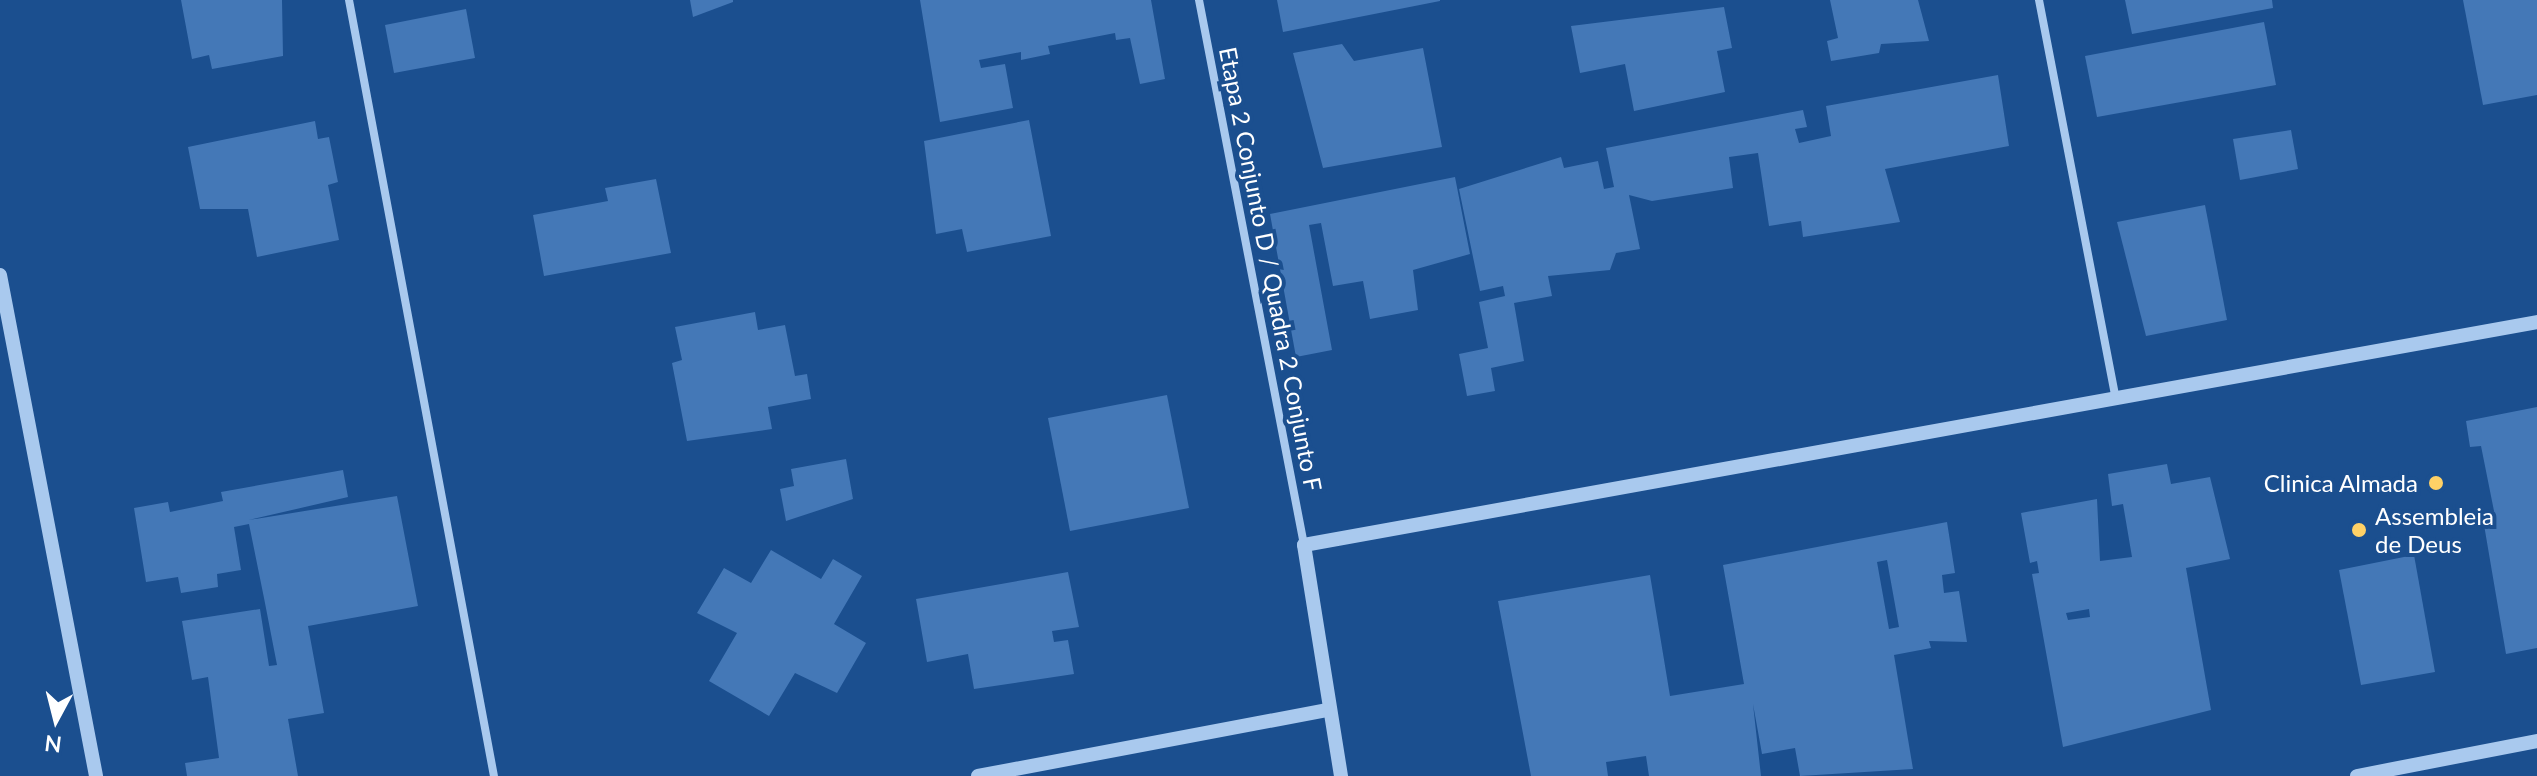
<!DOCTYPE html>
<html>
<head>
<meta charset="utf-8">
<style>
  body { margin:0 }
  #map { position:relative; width:2537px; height:776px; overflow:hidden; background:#1b4f8f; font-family:Lato,sans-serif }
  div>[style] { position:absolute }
  .building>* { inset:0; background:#4478b7 }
  .minor>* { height:8px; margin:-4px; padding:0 4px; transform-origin:4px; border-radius:4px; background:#a9c9ee }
  .tertiary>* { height:14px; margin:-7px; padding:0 7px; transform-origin:7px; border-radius:7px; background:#a9c9ee }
  .dots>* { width:22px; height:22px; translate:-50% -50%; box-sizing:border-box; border:4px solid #1b4f8f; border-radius:50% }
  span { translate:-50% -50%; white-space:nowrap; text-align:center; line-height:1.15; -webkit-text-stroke:8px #1b4f8f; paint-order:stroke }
  .street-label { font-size:24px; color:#fff }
  .poi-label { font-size:24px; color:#fff }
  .right { translate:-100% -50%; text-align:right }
  .left { translate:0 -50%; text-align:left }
  .north { position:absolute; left:16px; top:680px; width:80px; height:80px; -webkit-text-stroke:6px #1b4f8f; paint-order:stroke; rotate:187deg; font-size:22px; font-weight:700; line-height:32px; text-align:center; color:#fff }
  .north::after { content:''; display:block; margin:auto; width:28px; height:36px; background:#fff; clip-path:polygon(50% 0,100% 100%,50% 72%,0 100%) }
</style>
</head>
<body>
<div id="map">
  <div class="building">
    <i style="clip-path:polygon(181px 0,282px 0,283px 56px,212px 69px,209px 55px,192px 59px)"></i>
    <i style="clip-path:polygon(690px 0,733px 0,733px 2px,693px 17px)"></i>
    <i style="clip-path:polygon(920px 0,1151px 0,1165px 79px,1140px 84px,1130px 38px,1116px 40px,1115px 33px,1048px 46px,1050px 54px,1021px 60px,1021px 52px,979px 60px,981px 68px,1005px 64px,1013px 108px,940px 122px)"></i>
    <i style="clip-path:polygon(1277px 0,1440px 0,1440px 1px,1283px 32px)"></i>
    <i style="clip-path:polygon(1830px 0,1918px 0,1929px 41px,1881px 44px,1879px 53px,1831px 61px,1827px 41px,1838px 38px)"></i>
    <i style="clip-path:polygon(2125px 0,2272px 0,2273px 8px,2132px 34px)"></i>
    <i style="clip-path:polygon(2463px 0,2537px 0,2537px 95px,2483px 105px)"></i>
    <i style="clip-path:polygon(1724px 7px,1732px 48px,1717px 51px,1725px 92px,1634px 111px,1625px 64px,1580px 73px,1571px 26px)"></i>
    <i style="clip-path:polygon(466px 9px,475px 58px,394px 73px,385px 25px)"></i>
    <i style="clip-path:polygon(2264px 22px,2276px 85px,2097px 117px,2085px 56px)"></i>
    <i style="clip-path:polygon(1342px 44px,1354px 61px,1423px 48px,1442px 147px,1323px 168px,1293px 53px)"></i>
    <i style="clip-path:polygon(1998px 75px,2009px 146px,1885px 169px,1900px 222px,1803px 237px,1801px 221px,1769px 226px,1758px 153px,1729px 157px,1733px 188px,1652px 201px,1629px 195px,1640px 249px,1616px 253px,1610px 270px,1548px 276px,1552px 296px,1514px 303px,1524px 361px,1491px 368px,1495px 391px,1467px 396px,1459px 354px,1488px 348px,1479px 302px,1505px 296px,1503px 286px,1480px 291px,1459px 189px,1561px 157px,1564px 168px,1598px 161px,1604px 189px,1614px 187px,1606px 148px,1803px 110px,1807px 127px,1795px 129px,1799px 143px,1831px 136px,1826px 106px)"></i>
    <i style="clip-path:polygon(1029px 120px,1051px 236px,967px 252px,962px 229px,936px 234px,924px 141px)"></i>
    <i style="clip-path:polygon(315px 121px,318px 139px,329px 137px,338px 182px,328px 185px,339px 240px,257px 257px,248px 209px,200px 209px,188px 147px)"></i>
    <i style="clip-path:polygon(2291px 130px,2298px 169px,2240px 180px,2233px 139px)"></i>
    <i style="clip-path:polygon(1455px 177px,1470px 254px,1413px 270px,1418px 310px,1370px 319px,1363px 281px,1333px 286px,1321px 223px,1309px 225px,1332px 350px,1296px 357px,1270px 214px)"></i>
    <i style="clip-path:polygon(656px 179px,671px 253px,544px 276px,533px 215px,608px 201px,605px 188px)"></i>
    <i style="clip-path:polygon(2205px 205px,2227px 320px,2146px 336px,2117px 222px)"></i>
    <i style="clip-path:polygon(755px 312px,758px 330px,785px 325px,795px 376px,807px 374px,811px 399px,768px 407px,772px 429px,687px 441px,672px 363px,682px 360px,675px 327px)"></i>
    <i style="clip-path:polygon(1167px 395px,1189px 508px,1070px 531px,1048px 418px)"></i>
    <i style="clip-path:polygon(2537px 407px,2537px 648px,2506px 654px,2482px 513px,2494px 511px,2481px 446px,2470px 447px,2466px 421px)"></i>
    <i style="clip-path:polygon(846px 459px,853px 499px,786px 521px,780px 489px,794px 486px,791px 469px)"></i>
    <i style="clip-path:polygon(evenodd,2167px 464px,2171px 484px,2210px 477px,2230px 559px,2186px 568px,2211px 710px,2063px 747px,2032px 574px,2039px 573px,2037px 561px,2030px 563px,2021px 513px,2097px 499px,2100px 561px,2132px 557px,2123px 504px,2112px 506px,2108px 474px,2167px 464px,2089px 609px,2090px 617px,2068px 620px,2066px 613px,2089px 609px)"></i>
    <i style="clip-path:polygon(343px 470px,348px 497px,249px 520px,397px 496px,418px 606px,308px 626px,324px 713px,288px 719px,298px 776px,187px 776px,185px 763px,219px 758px,208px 677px,192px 680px,182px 621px,260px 609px,269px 666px,277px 665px,264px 598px,249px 524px,234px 527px,241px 570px,217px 574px,218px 587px,181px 593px,178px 577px,146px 582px,134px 508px,168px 502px,170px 512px,223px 501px,221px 492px)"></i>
    <i style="clip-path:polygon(evenodd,1947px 522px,1955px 573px,1942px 575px,1944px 593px,1959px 591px,1967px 642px,1929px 641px,1931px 648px,1894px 655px,1913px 769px,1800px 776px,1795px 748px,1762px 754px,1753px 704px,1761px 776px,1649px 776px,1646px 756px,1606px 762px,1608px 776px,1531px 776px,1498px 601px,1650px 575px,1670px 696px,1744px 684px,1723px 565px,1947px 522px,1887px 560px,1899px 627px,1889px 629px,1877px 562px,1887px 560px)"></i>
    <i style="clip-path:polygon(771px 550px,821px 579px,833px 559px,862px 576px,834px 624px,866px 643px,837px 693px,795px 673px,769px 716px,709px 681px,737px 633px,697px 613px,724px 568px,751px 583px)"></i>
    <i style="clip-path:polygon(2414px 555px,2435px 672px,2361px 685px,2339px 570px)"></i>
    <i style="clip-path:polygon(1068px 572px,1079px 627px,1052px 631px,1054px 642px,1068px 640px,1074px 674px,974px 689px,968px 654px,927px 662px,916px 599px)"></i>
  </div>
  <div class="minor">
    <i style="left:349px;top:0;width:789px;rotate:79.42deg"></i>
    <i style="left:1199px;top:0;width:555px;rotate:79.09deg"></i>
    <i style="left:2039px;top:0;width:408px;rotate:79.1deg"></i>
  </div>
  <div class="tertiary">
    <i style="left:0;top:275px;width:510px;rotate:79.15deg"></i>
    <i style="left:978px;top:776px;width:356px;rotate:-10.7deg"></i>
    <i style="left:1341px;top:776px;width:234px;rotate:-99.1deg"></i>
    <i style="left:1304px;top:545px;width:1253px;rotate:-10.25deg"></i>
    <i style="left:2357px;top:776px;width:183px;rotate:-11deg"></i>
  </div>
  <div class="dots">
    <i style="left:2436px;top:483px;background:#ffd166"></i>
    <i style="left:2359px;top:530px;background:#ffd166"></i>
  </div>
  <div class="street-label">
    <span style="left:1271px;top:269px;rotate:79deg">Etapa 2 Conjunto D / Quadra 2 Conjunto F</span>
  </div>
  <div class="poi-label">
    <span class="right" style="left:2418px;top:483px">Clinica Almada</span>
    <span class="left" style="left:2375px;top:530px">Assembleia<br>de Deus</span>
  </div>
  <div class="north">N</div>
</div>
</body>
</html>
